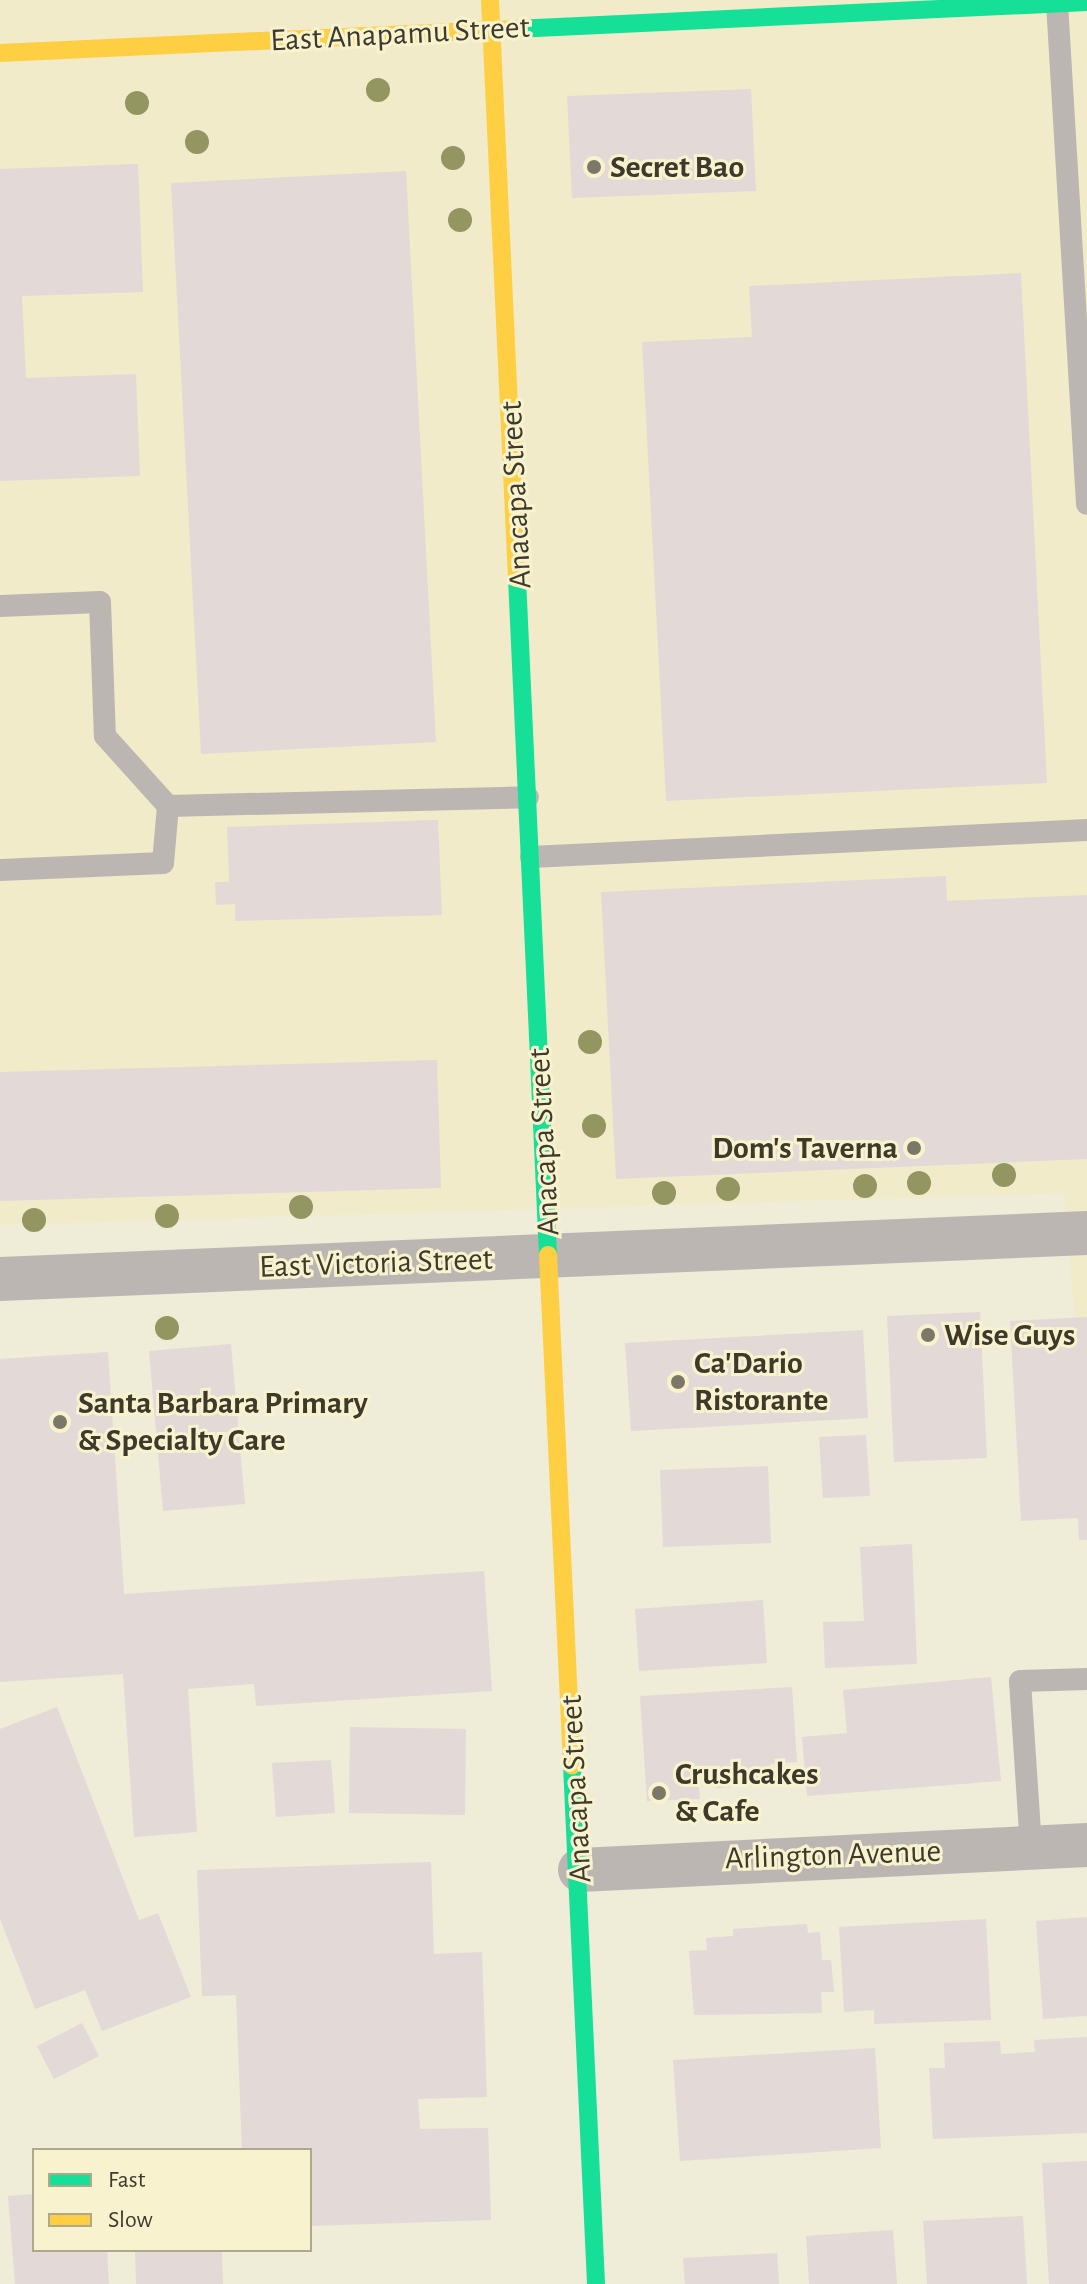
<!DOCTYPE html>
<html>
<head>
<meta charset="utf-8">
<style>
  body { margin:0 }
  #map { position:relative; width:1087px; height:2284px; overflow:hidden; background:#efecd8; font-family:"Alegreya Sans",sans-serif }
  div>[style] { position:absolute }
  .built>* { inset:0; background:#f1ebca }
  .building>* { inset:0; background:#e3d9d6 }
  .lane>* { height:22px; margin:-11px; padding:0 11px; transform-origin:11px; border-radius:11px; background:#bcb6b3 }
  .street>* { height:44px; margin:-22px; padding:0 22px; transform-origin:22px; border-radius:22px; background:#bcb6b3 }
  .fast>* { height:18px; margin:-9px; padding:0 9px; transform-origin:9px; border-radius:9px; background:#16e098 }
  .slow>* { height:18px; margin:-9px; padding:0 9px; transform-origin:9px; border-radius:9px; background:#ffcf43 }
  .trees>* { width:24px; height:24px; margin:-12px; border-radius:50%; background:#939661 }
  .dots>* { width:22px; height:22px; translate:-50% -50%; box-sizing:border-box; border:4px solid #f9f2ce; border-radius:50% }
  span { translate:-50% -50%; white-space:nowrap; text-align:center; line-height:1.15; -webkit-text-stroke:6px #f9f2ce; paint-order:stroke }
  .street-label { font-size:32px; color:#3d3a2c }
  .poi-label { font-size:32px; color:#3d3a2c; font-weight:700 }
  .left { translate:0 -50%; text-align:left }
  .right { translate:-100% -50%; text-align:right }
  .legend { position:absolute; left:32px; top:2148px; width:280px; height:104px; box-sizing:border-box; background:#f9f2ce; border:2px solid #aea88d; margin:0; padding:10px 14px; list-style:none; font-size:24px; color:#3d3a2c }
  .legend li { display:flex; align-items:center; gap:16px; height:40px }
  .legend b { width:40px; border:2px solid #aea88d }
</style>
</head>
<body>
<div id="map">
  <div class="built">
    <i style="clip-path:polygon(0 0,1087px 0,1087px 1461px,1064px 1193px,0 1225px)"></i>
  </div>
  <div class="building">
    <i style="clip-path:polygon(751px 89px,756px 191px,572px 198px,567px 96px)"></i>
    <i style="clip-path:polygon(138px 164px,143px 292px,22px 296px,26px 378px,136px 374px,140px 476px,0 481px,0 169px)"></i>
    <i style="clip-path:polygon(406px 171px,436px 742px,201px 754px,171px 183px)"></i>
    <i style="clip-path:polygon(1021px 273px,1047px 783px,666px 801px,642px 342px,752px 337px,749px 286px)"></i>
    <i style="clip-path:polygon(438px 820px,442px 915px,235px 921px,235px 904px,216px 905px,215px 882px,229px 882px,227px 827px)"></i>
    <i style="clip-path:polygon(946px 876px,947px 901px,1087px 895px,1087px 1159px,616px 1179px,601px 892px)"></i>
    <i style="clip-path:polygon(437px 1060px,441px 1188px,0 1201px,0 1072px)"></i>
    <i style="clip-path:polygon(980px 1312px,987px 1458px,894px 1462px,887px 1316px)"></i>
    <i style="clip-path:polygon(1087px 1317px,1087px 1540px,1079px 1540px,1078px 1518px,1021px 1521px,1010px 1321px)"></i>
    <i style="clip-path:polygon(863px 1330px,868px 1418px,631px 1431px,625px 1343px)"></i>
    <i style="clip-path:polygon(231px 1344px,245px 1504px,163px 1511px,149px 1351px)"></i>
    <i style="clip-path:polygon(108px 1352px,124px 1594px,484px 1571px,492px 1691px,256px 1706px,254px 1684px,188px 1689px,197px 1832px,134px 1837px,123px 1674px,0 1682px,0 1359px)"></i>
    <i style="clip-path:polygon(866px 1435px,870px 1496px,823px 1498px,819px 1437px)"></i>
    <i style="clip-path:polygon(768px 1466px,771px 1543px,663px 1547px,660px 1470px)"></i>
    <i style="clip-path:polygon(912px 1544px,917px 1664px,825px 1668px,823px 1622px,864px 1621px,860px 1547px)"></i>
    <i style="clip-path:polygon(763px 1600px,767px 1663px,639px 1671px,635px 1609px)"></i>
    <i style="clip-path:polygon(991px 1677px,1001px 1781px,807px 1796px,802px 1737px,847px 1733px,843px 1690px)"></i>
    <i style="clip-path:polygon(792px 1687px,797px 1762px,770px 1764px,771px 1785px,716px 1788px,715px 1775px,698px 1776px,700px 1799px,647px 1801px,640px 1696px)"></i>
    <i style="clip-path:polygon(57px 1707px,139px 1920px,158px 1913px,191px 1997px,102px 2031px,85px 1990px,35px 2009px,0 1919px,0 1729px)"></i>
    <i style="clip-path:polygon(350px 1727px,466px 1729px,465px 1815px,349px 1813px)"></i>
    <i style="clip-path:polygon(331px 1760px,335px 1813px,276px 1817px,272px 1763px)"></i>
    <i style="clip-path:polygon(431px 1862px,434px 1954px,482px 1952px,487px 2097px,418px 2099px,420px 2129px,488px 2128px,491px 2220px,310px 2226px,310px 2150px,242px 2150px,236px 1995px,202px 1996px,197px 1870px)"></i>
    <i style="clip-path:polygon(1087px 1917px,1087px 2016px,1043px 2019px,1036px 1921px)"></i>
    <i style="clip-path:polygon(986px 1919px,991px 2020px,874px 2024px,874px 2010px,844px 2012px,839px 1927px)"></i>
    <i style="clip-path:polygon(807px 1924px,808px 1933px,820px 1932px,822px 1960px,831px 1960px,834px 1992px,821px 1992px,822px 2013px,694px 2015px,689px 1951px,707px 1950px,706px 1938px,733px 1936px,733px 1929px)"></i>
    <i style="clip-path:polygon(82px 2023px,99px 2056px,54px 2079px,37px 2046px)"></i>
    <i style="clip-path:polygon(1087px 2037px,1087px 2133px,933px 2139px,929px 2068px,945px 2068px,944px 2043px,1000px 2041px,1001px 2054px,1035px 2052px,1034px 2040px)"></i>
    <i style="clip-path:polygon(875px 2048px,881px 2148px,680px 2161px,673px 2060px)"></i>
    <i style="clip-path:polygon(1087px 2161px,1087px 2284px,1049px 2284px,1042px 2163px)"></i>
    <i style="clip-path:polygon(34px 2194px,34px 2250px,107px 2250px,109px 2284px,15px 2284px,8px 2196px)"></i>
    <i style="clip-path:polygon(1023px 2216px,1027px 2284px,927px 2284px,923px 2221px)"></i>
    <i style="clip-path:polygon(893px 2230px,897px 2284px,809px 2284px,806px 2236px)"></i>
    <i style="clip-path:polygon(135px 2250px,222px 2250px,223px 2284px,136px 2284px)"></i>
    <i style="clip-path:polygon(777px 2253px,779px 2284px,685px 2284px,683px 2258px)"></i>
  </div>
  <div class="lane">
    <i style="left:1057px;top:3px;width:502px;rotate:86.57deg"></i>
    <i style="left:0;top:606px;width:100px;rotate:-2.3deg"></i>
    <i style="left:100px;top:602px;width:134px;rotate:87.9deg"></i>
    <i style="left:105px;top:736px;width:94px;rotate:48deg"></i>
    <i style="left:168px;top:806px;width:57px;rotate:95deg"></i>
    <i style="left:163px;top:863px;width:163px;rotate:177.5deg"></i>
    <i style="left:168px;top:806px;width:360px;rotate:-1.4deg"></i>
    <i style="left:531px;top:857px;width:557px;rotate:-2.78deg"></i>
    <i style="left:1031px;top:1847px;width:166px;rotate:-93.8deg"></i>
    <i style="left:1020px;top:1681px;width:67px;rotate:-1.7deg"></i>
  </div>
  <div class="street">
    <i style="left:0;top:1279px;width:1088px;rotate:-2.42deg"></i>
    <i style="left:580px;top:1870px;width:508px;rotate:-2.82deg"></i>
  </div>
  <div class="fast">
    <i style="left:515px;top:29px;width:573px;rotate:-2.7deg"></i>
    <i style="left:517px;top:578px;width:678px;rotate:87.38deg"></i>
    <i style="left:572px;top:1765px;width:520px;rotate:87.35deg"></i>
  </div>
  <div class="slow">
    <i style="left:490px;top:0;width:579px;rotate:87.33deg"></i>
    <i style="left:0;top:53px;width:516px;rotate:-2.67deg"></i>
    <i style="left:548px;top:1255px;width:511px;rotate:87.31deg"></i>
  </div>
  <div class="trees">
    <i style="left:378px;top:90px"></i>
    <i style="left:137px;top:103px"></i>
    <i style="left:197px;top:142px"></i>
    <i style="left:453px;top:158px"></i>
    <i style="left:460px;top:220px"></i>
    <i style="left:590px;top:1042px"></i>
    <i style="left:594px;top:1126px"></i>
    <i style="left:1004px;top:1175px"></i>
    <i style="left:919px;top:1183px"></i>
    <i style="left:865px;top:1186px"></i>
    <i style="left:728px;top:1189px"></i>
    <i style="left:664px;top:1193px"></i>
    <i style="left:301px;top:1207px"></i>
    <i style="left:167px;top:1216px"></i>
    <i style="left:34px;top:1220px"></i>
    <i style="left:167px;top:1328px"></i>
  </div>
  <div class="dots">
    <i style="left:594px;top:167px;background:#7b7868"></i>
    <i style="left:914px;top:1148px;background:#7b7868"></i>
    <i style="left:928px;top:1335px;background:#7b7868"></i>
    <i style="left:678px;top:1382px;background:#7b7868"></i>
    <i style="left:60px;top:1422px;background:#7b7868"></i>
    <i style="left:659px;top:1793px;background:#7b7868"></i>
  </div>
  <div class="street-label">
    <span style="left:400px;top:34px;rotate:-3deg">East Anapamu Street</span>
    <span style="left:516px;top:495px;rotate:-93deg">Anacapa Street</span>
    <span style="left:544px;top:1142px;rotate:-93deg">Anacapa Street</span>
    <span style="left:376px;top:1263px;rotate:-2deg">East Victoria Street</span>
    <span style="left:576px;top:1789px;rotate:-93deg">Anacapa Street</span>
    <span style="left:833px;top:1855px;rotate:-2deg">Arlington Avenue</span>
  </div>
  <div class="poi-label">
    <span class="left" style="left:610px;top:167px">Secret Bao</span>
    <span class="right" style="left:898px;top:1148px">Dom's Taverna</span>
    <span class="left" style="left:944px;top:1335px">Wise Guys</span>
    <span class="left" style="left:694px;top:1382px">Ca'Dario<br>Ristorante</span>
    <span class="left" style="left:78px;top:1422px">Santa Barbara Primary<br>&amp; Specialty Care</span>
    <span class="left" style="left:675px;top:1793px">Crushcakes<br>&amp; Cafe</span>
  </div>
  <ul class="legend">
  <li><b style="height:10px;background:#16e098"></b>Fast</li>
  <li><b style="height:10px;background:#ffcf43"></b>Slow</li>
  </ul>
</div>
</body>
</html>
